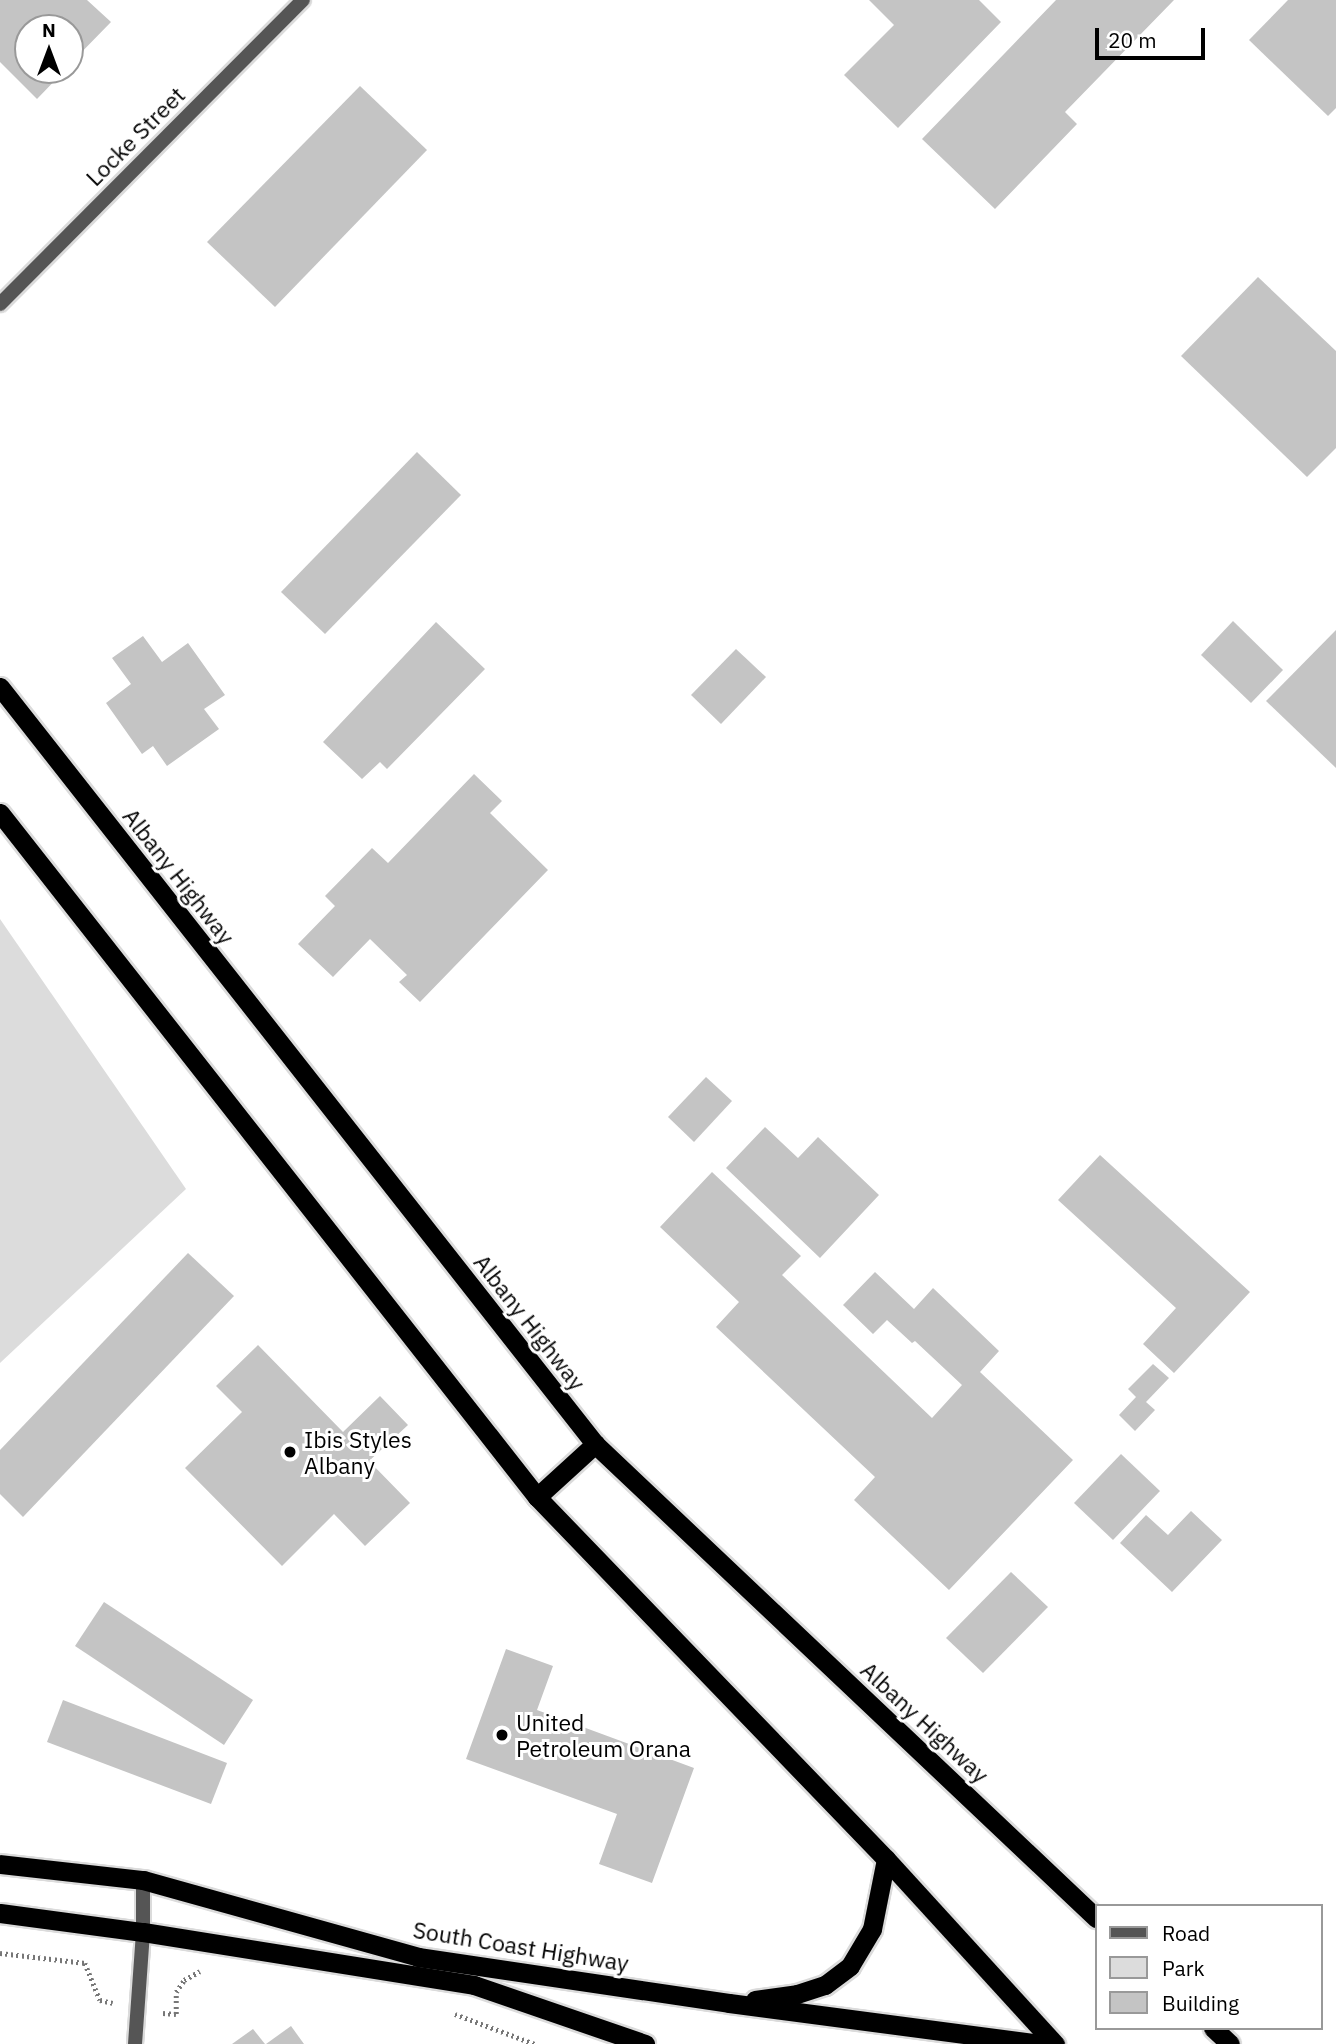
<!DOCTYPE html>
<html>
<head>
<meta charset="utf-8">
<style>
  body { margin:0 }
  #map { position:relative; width:1336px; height:2044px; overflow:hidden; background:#fff; font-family:"IBM Plex Sans",sans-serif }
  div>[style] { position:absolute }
  .green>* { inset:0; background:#dcdcdc }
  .building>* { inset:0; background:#c4c4c4 }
  .path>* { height:4.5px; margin-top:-2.25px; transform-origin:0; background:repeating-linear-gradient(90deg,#777 0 2px,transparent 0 5.5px) }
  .roads { filter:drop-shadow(2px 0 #dbdbdb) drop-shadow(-2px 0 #dbdbdb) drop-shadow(0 2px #dbdbdb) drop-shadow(0 -2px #dbdbdb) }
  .minor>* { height:14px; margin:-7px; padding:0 7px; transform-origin:7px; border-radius:7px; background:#555 }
  .trunk>* { height:19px; margin:-9.5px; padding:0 9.5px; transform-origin:9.5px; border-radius:9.5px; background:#000 }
  .dots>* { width:19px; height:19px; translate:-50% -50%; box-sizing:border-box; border:4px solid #fff; border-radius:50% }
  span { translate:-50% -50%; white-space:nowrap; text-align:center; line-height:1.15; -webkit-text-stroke:6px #fff; paint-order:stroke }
  .street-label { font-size:23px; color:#000 }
  .poi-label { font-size:23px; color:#000 }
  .left { translate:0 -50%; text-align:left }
  .legend { position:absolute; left:1095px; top:1904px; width:228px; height:126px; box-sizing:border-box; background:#fff; border:2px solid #999; margin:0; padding:9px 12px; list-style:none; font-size:21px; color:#000 }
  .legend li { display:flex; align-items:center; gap:14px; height:35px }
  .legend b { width:35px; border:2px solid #999 }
  .north { position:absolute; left:14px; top:14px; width:70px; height:70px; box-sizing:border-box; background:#fff; border:2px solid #999; border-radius:50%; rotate:0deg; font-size:19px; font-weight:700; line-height:28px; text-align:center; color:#000 }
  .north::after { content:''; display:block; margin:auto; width:24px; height:32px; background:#000; clip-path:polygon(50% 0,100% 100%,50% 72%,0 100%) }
  .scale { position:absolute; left:1095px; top:28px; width:110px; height:32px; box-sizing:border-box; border:4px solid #000; border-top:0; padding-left:9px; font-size:21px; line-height:24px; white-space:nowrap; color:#000; -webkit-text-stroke:5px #fff; paint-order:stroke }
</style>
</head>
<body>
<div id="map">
  <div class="green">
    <i style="clip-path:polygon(0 919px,186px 1189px,0 1363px)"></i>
  </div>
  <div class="building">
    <i style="clip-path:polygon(0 0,87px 0,111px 22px,70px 64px,70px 28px,28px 28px,28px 70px,65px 70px,37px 99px,0 62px)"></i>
    <i style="clip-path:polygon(869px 0,979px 0,1001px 22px,898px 128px,844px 75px,894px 25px)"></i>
    <i style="clip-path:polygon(1056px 0,1174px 0,1065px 112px,1077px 124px,995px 209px,922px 139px)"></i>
    <i style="clip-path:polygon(1288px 0,1336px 0,1336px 108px,1328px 116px,1249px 40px)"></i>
    <i style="clip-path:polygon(360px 86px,427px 150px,275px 307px,207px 242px)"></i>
    <i style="clip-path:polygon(1258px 277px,1336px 351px,1336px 448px,1307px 477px,1181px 356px)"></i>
    <i style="clip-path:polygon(417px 452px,461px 495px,325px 634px,281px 592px)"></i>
    <i style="clip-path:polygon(1233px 621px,1283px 670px,1251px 703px,1201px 655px)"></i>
    <i style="clip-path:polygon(436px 622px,485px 669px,387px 769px,380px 762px,362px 779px,323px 742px)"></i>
    <i style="clip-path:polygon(1336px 630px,1336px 768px,1266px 701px)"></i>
    <i style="clip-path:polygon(143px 636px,162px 662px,188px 643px,225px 695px,204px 709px,219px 729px,167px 766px,153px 746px,142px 754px,106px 703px,131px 684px,112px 658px)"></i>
    <i style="clip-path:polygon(736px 649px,766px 677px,721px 724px,691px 695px)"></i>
    <i style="clip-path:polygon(474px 774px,502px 801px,490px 813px,548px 870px,420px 1002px,399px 982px,407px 975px,370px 939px,333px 977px,298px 944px,335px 906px,325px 896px,372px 848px,388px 863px)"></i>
    <i style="clip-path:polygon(706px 1077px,732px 1101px,694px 1142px,668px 1117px)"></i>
    <i style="clip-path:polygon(765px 1127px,798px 1158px,818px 1137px,879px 1195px,820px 1258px,726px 1168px)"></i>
    <i style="clip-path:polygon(1100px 1155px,1250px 1292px,1174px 1373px,1143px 1344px,1176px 1308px,1058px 1200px)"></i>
    <i style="clip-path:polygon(712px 1172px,801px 1256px,782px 1275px,932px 1418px,962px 1385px,915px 1341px,912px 1343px,887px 1320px,873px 1334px,843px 1305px,875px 1272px,914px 1309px,933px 1288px,999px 1351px,980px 1372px,1073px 1460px,949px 1590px,854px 1500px,875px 1477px,716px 1327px,739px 1302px,660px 1227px)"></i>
    <i style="clip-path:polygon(188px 1253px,234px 1296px,23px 1517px,0 1494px,0 1450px)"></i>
    <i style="clip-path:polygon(258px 1345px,343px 1432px,380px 1396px,408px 1425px,369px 1461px,410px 1503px,365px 1546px,334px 1514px,282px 1566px,185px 1468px,242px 1412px,216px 1386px)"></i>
    <i style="clip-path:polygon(1153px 1364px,1169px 1378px,1146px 1402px,1155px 1410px,1135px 1431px,1119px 1415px,1136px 1397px,1128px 1389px)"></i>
    <i style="clip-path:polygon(1121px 1454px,1160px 1491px,1113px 1540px,1074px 1503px)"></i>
    <i style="clip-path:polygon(1191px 1511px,1222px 1540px,1172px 1592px,1120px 1543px,1146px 1515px,1168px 1535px)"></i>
    <i style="clip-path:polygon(1011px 1572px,1048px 1607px,983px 1673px,946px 1638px)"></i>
    <i style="clip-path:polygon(104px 1602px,253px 1700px,224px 1745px,75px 1646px)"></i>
    <i style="clip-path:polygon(506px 1649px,553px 1666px,537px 1710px,694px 1768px,652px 1883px,599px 1864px,617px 1814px,466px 1759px)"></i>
    <i style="clip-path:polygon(63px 1700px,227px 1763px,211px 1804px,47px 1742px)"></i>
    <i style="clip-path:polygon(291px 2026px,304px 2044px,266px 2044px)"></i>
    <i style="clip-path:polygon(253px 2029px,265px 2044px,232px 2044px)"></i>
  </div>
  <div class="path">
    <i style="left:0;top:1953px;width:86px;rotate:6.7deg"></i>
    <i style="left:85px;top:1963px;width:40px;rotate:68deg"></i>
    <i style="left:100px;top:2000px;width:13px;rotate:13deg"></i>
    <i style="left:163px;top:2013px;width:13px;rotate:4deg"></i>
    <i style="left:176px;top:2014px;width:22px;rotate:-90deg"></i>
    <i style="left:176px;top:1992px;width:14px;rotate:-56deg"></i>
    <i style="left:184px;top:1980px;width:18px;rotate:-29deg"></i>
    <i style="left:455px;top:2014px;width:85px;rotate:20.6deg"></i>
  </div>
  <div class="roads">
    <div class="minor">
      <i style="left:0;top:304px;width:429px;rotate:-45.1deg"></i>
      <i style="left:135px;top:2044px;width:112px;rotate:-85.9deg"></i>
      <i style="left:143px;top:1932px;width:52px;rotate:-90deg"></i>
    </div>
    <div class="trunk">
      <i style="left:0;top:687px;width:963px;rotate:51.83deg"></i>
      <i style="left:595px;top:1444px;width:690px;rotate:43.41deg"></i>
      <i style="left:0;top:813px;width:870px;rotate:51.86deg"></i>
      <i style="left:537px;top:1497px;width:503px;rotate:46.05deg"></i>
      <i style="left:886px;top:1859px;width:251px;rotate:47.6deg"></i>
      <i style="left:537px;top:1497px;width:79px;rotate:-42.4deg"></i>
      <i style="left:0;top:1864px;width:144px;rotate:6.4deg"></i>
      <i style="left:143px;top:1880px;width:286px;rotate:15.6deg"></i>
      <i style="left:418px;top:1957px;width:314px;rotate:8.4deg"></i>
      <i style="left:729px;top:2003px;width:316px;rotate:7.5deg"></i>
      <i style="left:0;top:1913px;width:144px;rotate:7.6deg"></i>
      <i style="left:143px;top:1932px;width:335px;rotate:9.1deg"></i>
      <i style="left:474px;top:1985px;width:181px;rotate:19deg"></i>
      <i style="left:755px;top:2000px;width:42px;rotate:-8.1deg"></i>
      <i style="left:797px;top:1994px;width:29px;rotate:-18deg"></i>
      <i style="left:825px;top:1985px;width:31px;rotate:-37deg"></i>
      <i style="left:850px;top:1966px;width:43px;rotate:-59.3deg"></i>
      <i style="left:872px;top:1929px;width:71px;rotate:-78.7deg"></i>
      <i style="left:1213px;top:2028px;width:23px;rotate:43deg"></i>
    </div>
  </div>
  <div class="dots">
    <i style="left:290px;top:1452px;background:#000"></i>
    <i style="left:502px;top:1735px;background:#000"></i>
  </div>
  <div class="street-label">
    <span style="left:135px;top:136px;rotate:-45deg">Locke Street</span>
    <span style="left:179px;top:876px;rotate:52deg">Albany Highway</span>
    <span style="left:530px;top:1322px;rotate:52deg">Albany Highway</span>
    <span style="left:925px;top:1722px;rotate:43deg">Albany Highway</span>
    <span style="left:521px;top:1946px;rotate:9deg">South Coast Highway</span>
  </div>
  <div class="poi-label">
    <span class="left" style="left:304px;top:1452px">Ibis Styles<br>Albany</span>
    <span class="left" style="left:516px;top:1735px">United<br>Petroleum Orana</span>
  </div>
  <ul class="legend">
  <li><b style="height:9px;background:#555"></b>Road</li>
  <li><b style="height:19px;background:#dcdcdc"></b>Park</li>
  <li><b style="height:19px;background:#c4c4c4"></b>Building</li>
  </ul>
  <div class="north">N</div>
  <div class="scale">20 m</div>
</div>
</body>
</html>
